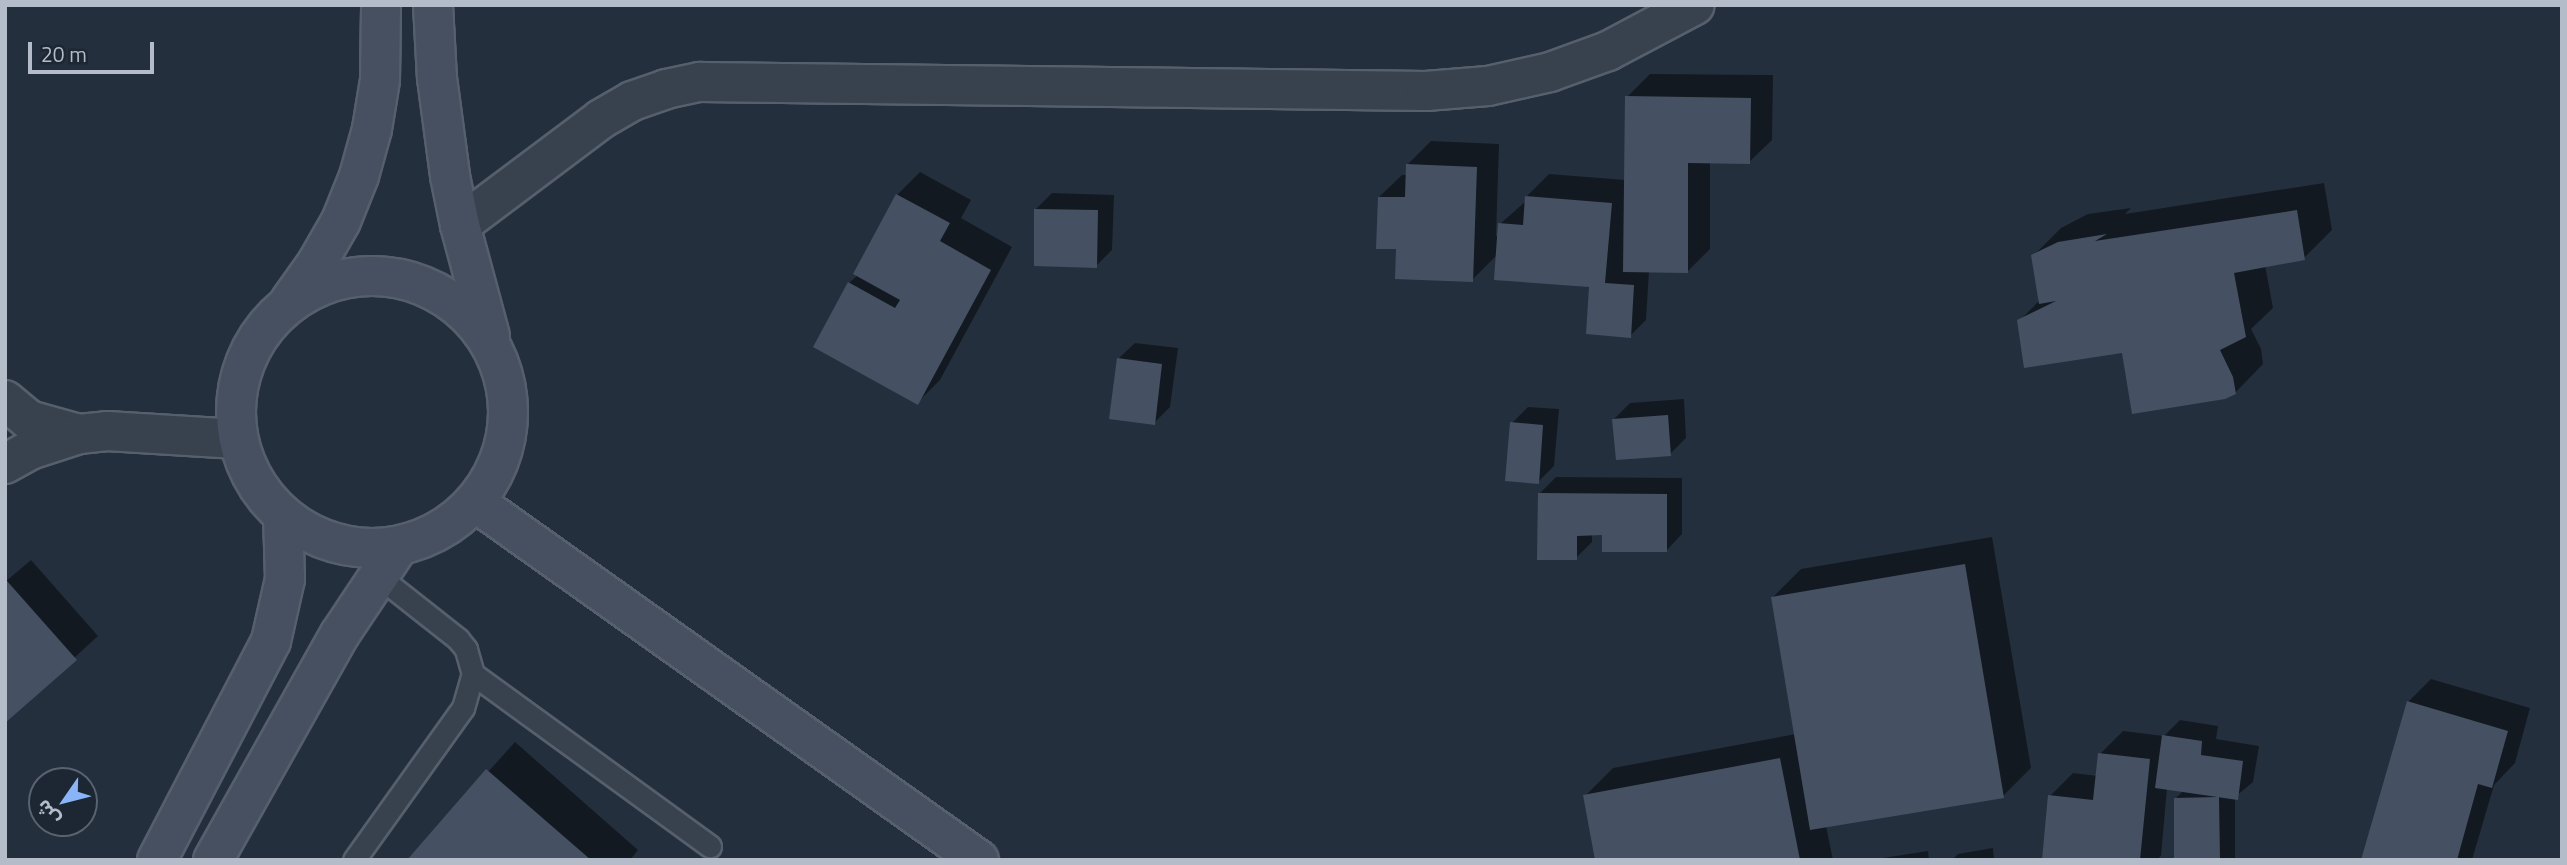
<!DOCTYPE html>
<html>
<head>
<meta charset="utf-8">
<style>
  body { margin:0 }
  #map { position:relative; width:2567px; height:865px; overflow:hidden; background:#242f3e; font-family:"Titillium Web","Noto Sans Arabic",sans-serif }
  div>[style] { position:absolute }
  .shadow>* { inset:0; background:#0007 }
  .building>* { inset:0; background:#455162 }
  .roads { filter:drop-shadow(2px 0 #565f6c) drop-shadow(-2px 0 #565f6c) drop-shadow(0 2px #565f6c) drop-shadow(0 -2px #565f6c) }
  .lane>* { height:21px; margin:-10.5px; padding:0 10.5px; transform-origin:10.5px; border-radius:10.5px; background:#38414e }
  .street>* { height:38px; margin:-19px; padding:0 19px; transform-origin:19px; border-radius:19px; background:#38414e }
  .secondary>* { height:38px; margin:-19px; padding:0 19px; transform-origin:19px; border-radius:19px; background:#465061 }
  .secondary>.ring { margin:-19px; padding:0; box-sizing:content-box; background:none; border:38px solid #465061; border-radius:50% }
  span { translate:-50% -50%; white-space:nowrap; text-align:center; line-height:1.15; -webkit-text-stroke:7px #1d2633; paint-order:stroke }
  .frame { position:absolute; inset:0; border:7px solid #b4bcc9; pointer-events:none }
  .north { position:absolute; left:28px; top:767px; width:70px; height:70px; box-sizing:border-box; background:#1d2633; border:2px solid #59626f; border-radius:50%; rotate:235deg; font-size:19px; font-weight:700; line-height:28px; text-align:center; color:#b4bcc9 }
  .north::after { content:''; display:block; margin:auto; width:24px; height:32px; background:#8ab4f8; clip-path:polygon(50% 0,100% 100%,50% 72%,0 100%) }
  .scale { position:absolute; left:28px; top:42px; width:126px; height:32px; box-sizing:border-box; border:4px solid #b4bcc9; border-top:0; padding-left:9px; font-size:21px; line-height:24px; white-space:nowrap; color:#b4bcc9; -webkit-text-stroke:5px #1d2633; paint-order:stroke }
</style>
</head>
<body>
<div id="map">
  <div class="shadow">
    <i style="clip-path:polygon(1650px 74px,1773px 75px,1772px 140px,1749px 162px,1710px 162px,1710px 249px,1687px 272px,1649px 271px,1646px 320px,1630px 336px,1591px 285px,1497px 255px,1472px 280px,1398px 248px,1379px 197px,1402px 175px,1408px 175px,1408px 164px,1431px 141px,1499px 144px,1496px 236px,1499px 236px,1500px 224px,1526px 201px,1526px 197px,1549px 174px,1626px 180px,1627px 97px)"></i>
    <i style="clip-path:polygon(920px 172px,971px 200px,961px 218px,1012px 247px,940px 380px,917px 403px,849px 283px,858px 275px,897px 195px)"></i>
    <i style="clip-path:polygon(2324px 183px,2332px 230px,2304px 258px,2265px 265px,2273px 308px,2251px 329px,2261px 349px,2263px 364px,2235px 393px,2123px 351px,2019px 321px,2040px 300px,2033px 256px,2061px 228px,2088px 214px,2131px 208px,2125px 214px)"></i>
    <i style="clip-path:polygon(1052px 193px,1114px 195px,1112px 250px,1096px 266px,1036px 209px)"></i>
    <i style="clip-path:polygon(1135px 343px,1178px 348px,1170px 407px,1154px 423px,1118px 359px)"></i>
    <i style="clip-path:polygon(1684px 399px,1686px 438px,1670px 454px,1614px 419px,1630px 403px)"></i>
    <i style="clip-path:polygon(1528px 407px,1559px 409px,1554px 466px,1538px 482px,1512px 423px)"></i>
    <i style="clip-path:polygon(1556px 477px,1682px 478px,1682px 534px,1666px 551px,1604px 533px,1592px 534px,1592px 542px,1576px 558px,1540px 493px)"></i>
    <i style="clip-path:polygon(1992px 537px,2031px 768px,2003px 796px,1826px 826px,1833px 860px,1597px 860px,1585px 796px,1613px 768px,1796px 734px,1773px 597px,1801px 569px)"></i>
    <i style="clip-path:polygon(31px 560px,98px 636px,5px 721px,5px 582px)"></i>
    <i style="clip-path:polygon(2431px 679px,2530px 708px,2515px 763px,2494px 785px,2472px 860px,2366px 860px,2408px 702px)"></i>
    <i style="clip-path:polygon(2180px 720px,2218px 726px,2216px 739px,2259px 746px,2253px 782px,2235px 797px,2235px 860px,2171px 860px,2176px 853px,2175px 799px,2184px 790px,2167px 788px,2161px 856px,2156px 860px,2044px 860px,2050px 796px,2073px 773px,2098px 776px,2100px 754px,2123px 731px,2164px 736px)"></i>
    <i style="clip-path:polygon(515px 742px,638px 850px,630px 860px,409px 860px)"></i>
    <i style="clip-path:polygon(1993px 848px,1994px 860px,1952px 860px,1958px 854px)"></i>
    <i style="clip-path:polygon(1928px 851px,1929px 860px,1870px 860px)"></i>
  </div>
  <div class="building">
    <i style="clip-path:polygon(1625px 96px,1751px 98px,1750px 164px,1688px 163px,1688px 273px,1623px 272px)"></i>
    <i style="clip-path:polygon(1406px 164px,1477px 167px,1473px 282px,1395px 279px,1396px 249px,1376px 249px,1378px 197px,1405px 197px)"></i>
    <i style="clip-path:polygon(896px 194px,950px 223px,940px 241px,991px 270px,918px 405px,813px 347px,848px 282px,895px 308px,900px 300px,853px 274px)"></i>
    <i style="clip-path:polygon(1525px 196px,1612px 203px,1605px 283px,1634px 285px,1631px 338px,1586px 334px,1589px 287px,1494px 280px,1498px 223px,1523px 225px)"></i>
    <i style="clip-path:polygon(1034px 209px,1098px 210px,1097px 268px,1034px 266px)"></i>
    <i style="clip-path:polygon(2297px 210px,2305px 260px,2234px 273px,2246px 337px,2220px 350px,2233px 377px,2236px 394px,2225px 399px,2132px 414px,2122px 353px,2024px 368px,2017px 320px,2056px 301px,2039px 304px,2031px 255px,2058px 242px,2107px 234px,2095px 241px)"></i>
    <i style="clip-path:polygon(1117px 358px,1162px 364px,1155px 425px,1109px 419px)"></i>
    <i style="clip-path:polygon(1668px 415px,1671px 456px,1616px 460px,1612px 419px)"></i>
    <i style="clip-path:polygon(1510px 422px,1543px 425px,1539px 484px,1505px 481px)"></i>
    <i style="clip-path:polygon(1538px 493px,1667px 494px,1667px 552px,1602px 552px,1602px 535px,1577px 536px,1577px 560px,1537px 560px)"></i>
    <i style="clip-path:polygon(1965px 564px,2004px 798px,1810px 830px,1771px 597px)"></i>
    <i style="clip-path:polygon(7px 581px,77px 660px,5px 723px,5px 583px)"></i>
    <i style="clip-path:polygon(2407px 701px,2508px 731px,2492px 788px,2478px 784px,2457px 860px,2361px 860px)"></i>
    <i style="clip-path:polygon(2162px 735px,2202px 741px,2201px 755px,2243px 761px,2238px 800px,2155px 788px)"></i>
    <i style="clip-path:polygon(2098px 753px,2150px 759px,2140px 860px,2042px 860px,2048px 795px,2093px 800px)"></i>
    <i style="clip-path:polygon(1780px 758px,1800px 860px,1595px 860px,1583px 795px)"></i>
    <i style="clip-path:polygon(486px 769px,591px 860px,407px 860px)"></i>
    <i style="clip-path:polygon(2219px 797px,2220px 860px,2169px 860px,2174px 857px,2174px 798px)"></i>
  </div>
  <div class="roads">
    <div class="lane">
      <i style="left:473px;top:674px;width:293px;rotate:36deg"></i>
      <i style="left:354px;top:860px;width:187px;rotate:-54.4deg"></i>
      <i style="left:463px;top:708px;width:35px;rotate:-74deg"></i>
      <i style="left:473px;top:674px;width:26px;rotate:-106deg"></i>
      <i style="left:466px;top:649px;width:13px;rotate:-129deg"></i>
      <i style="left:458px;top:639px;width:103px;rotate:-141.7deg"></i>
    </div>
    <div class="street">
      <i style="left:460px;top:225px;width:176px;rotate:-36.9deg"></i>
      <i style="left:601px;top:119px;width:36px;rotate:-30deg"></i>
      <i style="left:632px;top:101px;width:36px;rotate:-19deg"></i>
      <i style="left:666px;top:89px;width:35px;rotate:-12deg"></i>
      <i style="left:700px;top:82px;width:726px;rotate:0.71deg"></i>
      <i style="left:1426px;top:91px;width:62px;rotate:-4.6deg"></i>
      <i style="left:1488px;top:86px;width:64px;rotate:-12.7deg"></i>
      <i style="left:1550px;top:72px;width:62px;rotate:-19.9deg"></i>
      <i style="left:1608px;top:51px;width:98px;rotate:-27.9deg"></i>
      <i style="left:5px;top:400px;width:31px;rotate:40deg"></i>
      <i style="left:29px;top:420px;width:52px;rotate:15.6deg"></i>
      <i style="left:5px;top:464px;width:29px;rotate:-29deg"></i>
      <i style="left:30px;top:450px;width:52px;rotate:-18.1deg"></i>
      <i style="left:79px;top:434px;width:28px;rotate:-6deg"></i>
      <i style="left:107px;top:431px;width:130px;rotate:3.5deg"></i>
    </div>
    <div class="secondary">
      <i style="left:433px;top:5px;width:73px;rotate:86.9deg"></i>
      <i style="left:437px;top:78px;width:99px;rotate:82.4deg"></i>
      <i style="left:450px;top:176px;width:50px;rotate:78.5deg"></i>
      <i style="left:460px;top:225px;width:115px;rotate:74.9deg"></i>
      <i class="ring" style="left:236px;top:276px;width:234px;height:234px"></i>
      <i style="left:290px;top:301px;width:47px;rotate:-54.6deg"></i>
      <i style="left:317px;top:263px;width:48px;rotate:-60.3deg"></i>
      <i style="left:341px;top:221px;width:48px;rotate:-68.2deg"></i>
      <i style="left:359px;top:176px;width:49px;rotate:-74.5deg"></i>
      <i style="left:372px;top:129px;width:50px;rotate:-80.7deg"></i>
      <i style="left:380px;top:80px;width:75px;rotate:-89.2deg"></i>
      <i style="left:475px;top:502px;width:618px;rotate:35.39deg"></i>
      <i style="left:157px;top:860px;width:247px;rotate:-62.5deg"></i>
      <i style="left:271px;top:641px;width:64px;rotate:-77.3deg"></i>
      <i style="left:285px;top:579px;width:64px;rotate:-91.8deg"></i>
      <i style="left:213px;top:860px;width:259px;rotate:-60.7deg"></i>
      <i style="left:340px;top:634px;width:105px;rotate:-56.3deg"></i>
    </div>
  </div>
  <div class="frame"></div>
  <div class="north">ش</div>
  <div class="scale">20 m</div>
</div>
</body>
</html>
